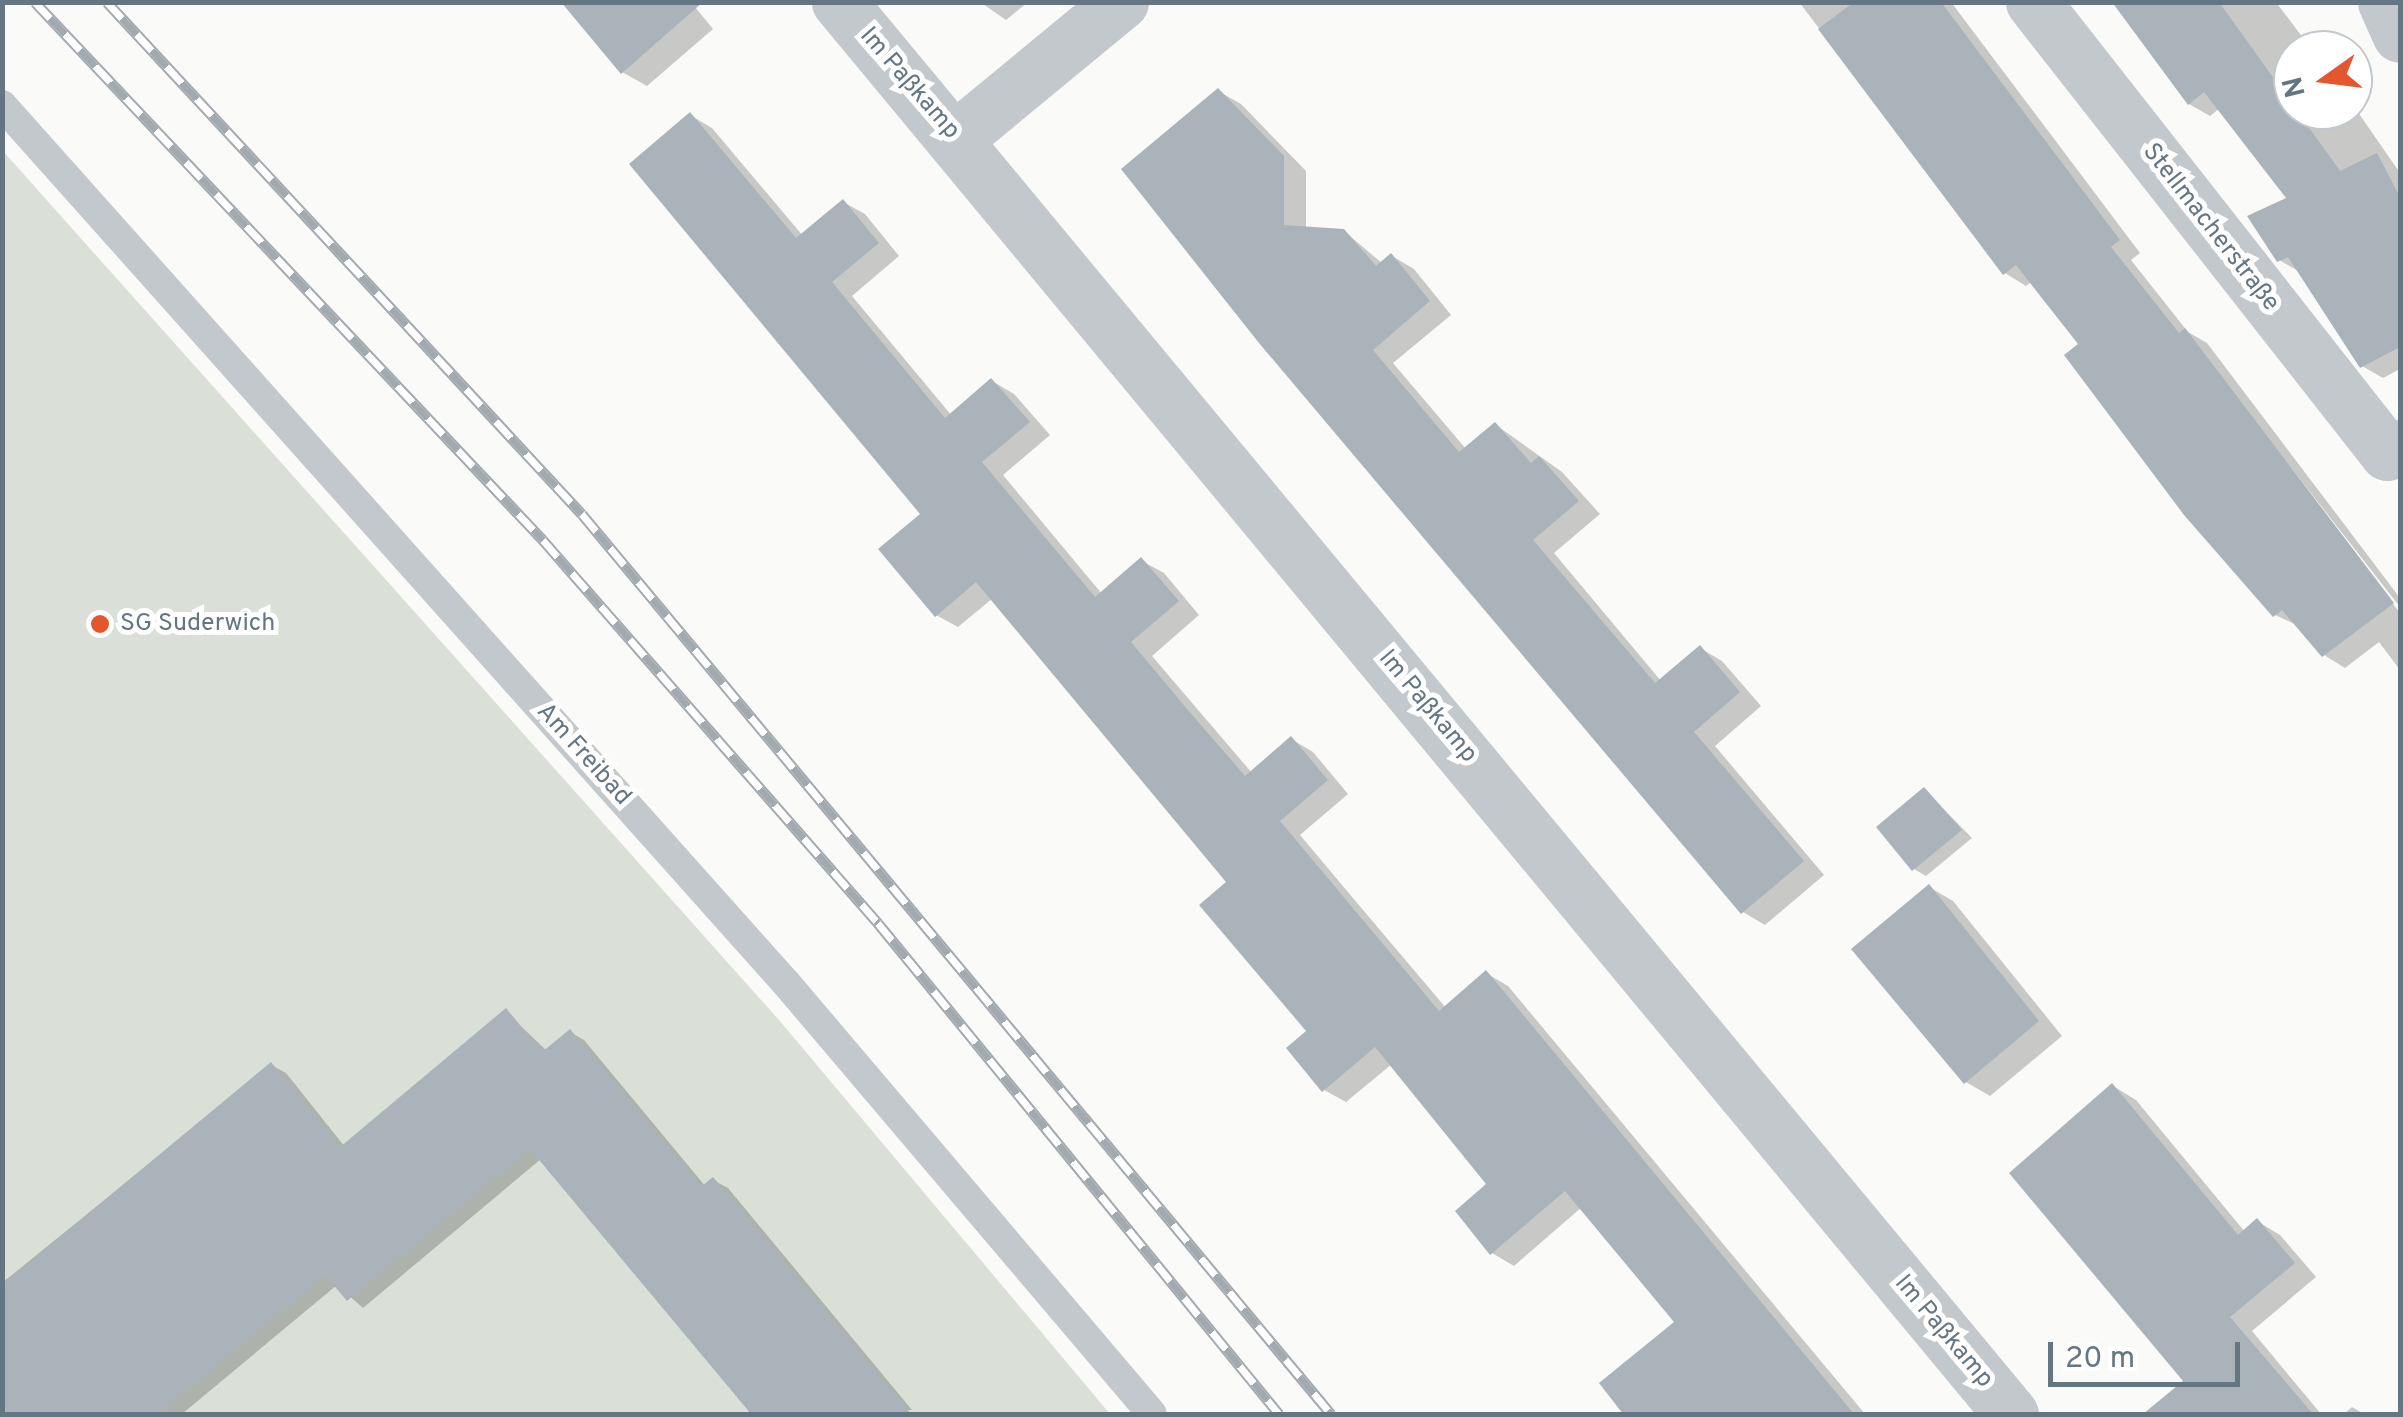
<!DOCTYPE html>
<html>
<head>
<meta charset="utf-8">
<style>
  body { margin:0 }
  #map { position:relative; width:2403px; height:1417px; overflow:hidden; background:#fafaf8; font-family:Overpass,sans-serif }
  div>[style] { position:absolute }
  .green>* { inset:0; background:#dadfd7 }
  .shadow>* { inset:0; background:#0003 }
  .building>* { inset:0; background:#aab3b9 }
  .lane>* { height:30px; margin:-15px; padding:0 15px; transform-origin:15px; border-radius:15px; background:#c3c8cc }
  .street>* { height:55px; margin:-27.5px; padding:0 27.5px; transform-origin:27.5px; border-radius:27.5px; background:#c3c8cc }
  .rail>* { height:11px; margin-top:-5.5px; transform-origin:0; background:repeating-linear-gradient(90deg,#fff 0 22px,#a2aab0 0 44px); box-sizing:border-box; border-block:2px solid #a2aab0 }
  .dots>* { width:28px; height:28px; translate:-50% -50%; box-sizing:border-box; border:5px solid #fff; border-radius:50% }
  span { translate:-50% -50%; white-space:nowrap; text-align:center; line-height:1.15; -webkit-text-stroke:10px #fff; paint-order:stroke }
  .street-label { font-size:25px; color:#657683 }
  .poi-label { font-size:25px; color:#657683 }
  .left { translate:0 -50%; text-align:left }
  .frame { position:absolute; inset:0; border:5px solid #657683; pointer-events:none }
  .north { position:absolute; left:2273px; top:30px; width:100px; height:100px; box-sizing:border-box; background:#fff; border:2px solid #c1c8cd; border-radius:50%; rotate:256deg; font-size:28px; font-weight:700; line-height:40px; text-align:center; color:#657683 }
  .north::after { content:''; display:block; margin:auto; width:35px; height:45px; background:#e4572e; clip-path:polygon(50% 0,100% 100%,50% 72%,0 100%) }
  .scale { position:absolute; left:2048px; top:1342px; width:192px; height:45px; box-sizing:border-box; border:5px solid #657683; border-top:0; padding-left:12px; font-size:30px; line-height:35px; white-space:nowrap; color:#657683; -webkit-text-stroke:8px #fff; paint-order:stroke }
</style>
</head>
<body>
<div id="map">
  <div class="green">
    <i style="clip-path:polygon(2px 150px,779px 1020px,1110px 1414px,3px 1414px)"></i>
  </div>
  <div class="shadow">
    <i style="clip-path:polygon(691px 2px,713px 29px,647px 86px,622px 72px)"></i>
    <i style="clip-path:polygon(980px 2px,1028px 2px,1006px 20px)"></i>
    <i style="clip-path:polygon(1799px 2px,1951px 2px,2140px 253px,2131px 260px,2188px 332px,2207px 343px,2400px 598px,2400px 607px,2192px 341px,2400px 613px,2400px 670px,2379px 642px,2345px 668px,2324px 655px,2299px 626px,2275px 615px,2082px 344px,2032px 281px,2026px 286px,2005px 273px)"></i>
    <i style="clip-path:polygon(2114px 2px,2276px 2px,2312px 50px,2293px 50px,2293px 110px,2353px 110px,2353px 105px,2400px 173px,2400px 369px,2383px 378px,2362px 366px,2300px 272px,2279px 260px,2290px 199px,2220px 108px,2210px 116px,2189px 104px)"></i>
    <i style="clip-path:polygon(1218px 91px,1241px 104px,1306px 171px,1306px 229px,1344px 231px,1383px 264px,1392px 256px,1414px 269px,1451px 315px,1393px 363px,1466px 449px,1496px 425px,1562px 472px,1600px 514px,1554px 553px,1661px 681px,1700px 648px,1722px 661px,1761px 706px,1715px 746px,1824px 875px,1765px 925px,1743px 912px,1261px 342px)"></i>
    <i style="clip-path:polygon(690px 115px,712px 128px,803px 236px,843px 202px,865px 214px,899px 256px,852px 296px,952px 416px,992px 381px,1014px 394px,1050px 435px,1003px 475px,1102px 594px,1142px 561px,1164px 573px,1199px 615px,1152px 656px,1252px 773px,1291px 739px,1313px 752px,1348px 794px,1300px 835px,1358px 904px,1446px 1008px,1486px 973px,1508px 986px,1865px 1414px,1753px 1414px,1726px 1382px,1688px 1414px,1628px 1414px,1602px 1383px,1677px 1322px,1582px 1207px,1514px 1266px,1492px 1253px,1489px 1184px,1392px 1064px,1346px 1102px,1324px 1090px,1309px 1032px,1229px 882px,993px 598px,958px 627px,936px 615px,923px 514px)"></i>
    <i style="clip-path:polygon(1925px 790px,1972px 838px,1926px 876px,1914px 869px)"></i>
    <i style="clip-path:polygon(1929px 887px,1953px 901px,2062px 1036px,1990px 1096px,1966px 1082px)"></i>
    <i style="clip-path:polygon(506px 1012px,547px 1051px,570px 1032px,584px 1040px,706px 1187px,713px 1180px,728px 1188px,912px 1410px,754px 1414px,541px 1159px,363px 1308px,337px 1285px,182px 1414px,79px 1414px,72px 1406px,61px 1414px,2px 1414px,2px 1283px,271px 1065px,286px 1073px,345px 1147px)"></i>
    <i style="clip-path:polygon(2113px 1086px,2136px 1100px,2245px 1232px,2257px 1221px,2280px 1235px,2316px 1277px,2252px 1331px,2321px 1414px,2186px 1414px,2170px 1395px,2187px 1381px)"></i>
    <i style="clip-path:polygon(2352px 1407px,2364px 1414px,2344px 1414px)"></i>
  </div>
  <div class="building">
    <i style="clip-path:polygon(561px 2px,703px 2px,621px 74px)"></i>
    <i style="clip-path:polygon(1854px 2px,1941px 2px,2120px 240px,2111px 247px,2179px 333px,2185px 328px,2394px 603px,2322px 657px,2282px 610px,2273px 617px,2184px 515px,2064px 355px,2078px 344px,2016px 265px,2003px 275px,1818px 29px)"></i>
    <i style="clip-path:polygon(2112px 2px,2219px 2px,2340px 171px,2377px 153px,2400px 197px,2400px 347px,2360px 368px,2288px 257px,2277px 262px,2247px 216px,2286px 198px,2204px 92px,2188px 105px)"></i>
    <i style="clip-path:polygon(1218px 88px,1284px 156px,1284px 225px,1344px 229px,1376px 266px,1391px 253px,1430px 301px,1373px 350px,1459px 452px,1495px 422px,1531px 463px,1539px 456px,1579px 501px,1533px 540px,1655px 683px,1700px 645px,1740px 692px,1694px 732px,1804px 861px,1741px 914px,1259px 343px,1121px 169px)"></i>
    <i style="clip-path:polygon(690px 112px,796px 238px,843px 199px,879px 243px,832px 282px,945px 418px,991px 378px,1030px 422px,982px 462px,1095px 597px,1141px 557px,1179px 601px,1131px 642px,1187px 709px,1245px 776px,1291px 736px,1328px 780px,1280px 821px,1439px 1011px,1486px 970px,1854px 1414px,1623px 1414px,1599px 1383px,1674px 1322px,1565px 1191px,1490px 1255px,1455px 1211px,1486px 1184px,1375px 1047px,1322px 1092px,1286px 1048px,1306px 1031px,1199px 905px,1226px 882px,976px 582px,935px 617px,878px 549px,920px 514px,629px 164px)"></i>
    <i style="clip-path:polygon(1924px 787px,1962px 830px,1912px 871px,1876px 827px)"></i>
    <i style="clip-path:polygon(1929px 884px,2039px 1021px,1964px 1084px,1851px 949px)"></i>
    <i style="clip-path:polygon(506px 1008px,542px 1052px,570px 1029px,701px 1187px,713px 1177px,911px 1414px,751px 1414px,530px 1149px,347px 1301px,325px 1275px,158px 1414px,2px 1414px,2px 1285px,271px 1062px,340px 1147px)"></i>
    <i style="clip-path:polygon(2112px 1083px,2238px 1235px,2257px 1218px,2295px 1263px,2230px 1317px,2313px 1414px,2143px 1414px,2183px 1381px,2009px 1173px)"></i>
  </div>
  <div class="lane">
    <i style="left:2px;top:105px;width:1177px;rotate:48.24deg"></i>
    <i style="left:786px;top:983px;width:565px;rotate:49.66deg"></i>
  </div>
  <div class="street">
    <i style="left:839px;top:2px;width:1835px;rotate:50.31deg"></i>
    <i style="left:2033px;top:2px;width:573px;rotate:51.87deg"></i>
    <i style="left:2387px;top:453px;width:14px;rotate:-25deg"></i>
    <i style="left:2385px;top:2px;width:36px;rotate:66deg"></i>
    <i style="left:956px;top:138px;width:214px;rotate:-39.5deg"></i>
  </div>
  <div class="rail">
    <i style="left:35px;top:2px;width:740px;rotate:46.64deg"></i>
    <i style="left:543px;top:540px;width:509px;rotate:48.82deg"></i>
    <i style="left:878px;top:923px;width:634px;rotate:50.76deg"></i>
    <i style="left:107px;top:2px;width:698px;rotate:47.15deg"></i>
    <i style="left:582px;top:514px;width:1171px;rotate:50.23deg"></i>
  </div>
  <div class="dots">
    <i style="left:100px;top:624px;background:#e4572e"></i>
  </div>
  <div class="street-label">
    <span style="left:909px;top:84px;rotate:49deg">Im Paßkamp</span>
    <span style="left:2210px;top:228px;rotate:52deg">Stellmacherstraße</span>
    <span style="left:1427px;top:707px;rotate:50deg">Im Paßkamp</span>
    <span style="left:583px;top:755px;rotate:48deg">Am Freibad</span>
    <span style="left:1943px;top:1332px;rotate:50deg">Im Paßkamp</span>
  </div>
  <div class="poi-label">
    <span class="left" style="left:120px;top:624px">SG Suderwich</span>
  </div>
  <div class="frame"></div>
  <div class="north">N</div>
  <div class="scale">20 m</div>
</div>
</body>
</html>
